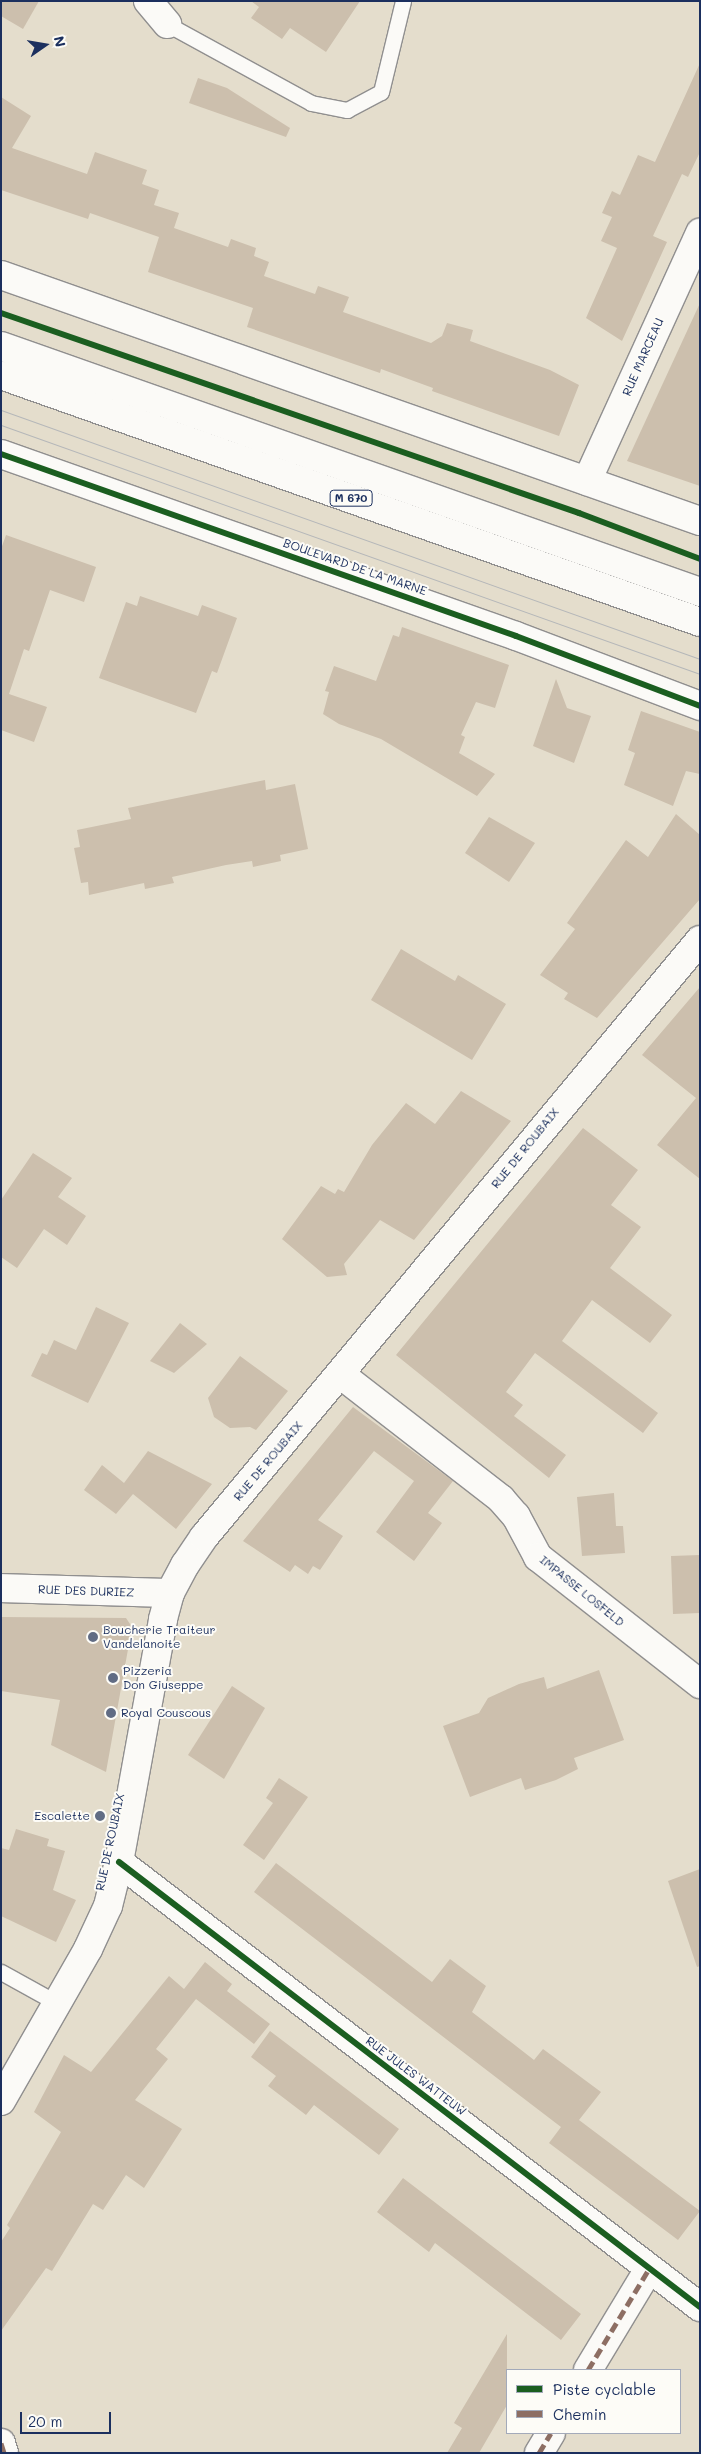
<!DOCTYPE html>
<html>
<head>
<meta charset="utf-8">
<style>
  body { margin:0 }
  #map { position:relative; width:701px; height:2454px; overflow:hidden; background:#e4ddcc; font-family:Mali,sans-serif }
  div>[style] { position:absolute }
  .building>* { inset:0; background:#ccbfad }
  .roads { filter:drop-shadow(1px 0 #908f8f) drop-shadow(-1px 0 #908f8f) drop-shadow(0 1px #908f8f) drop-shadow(0 -1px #908f8f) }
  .service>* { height:15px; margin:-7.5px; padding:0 7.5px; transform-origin:7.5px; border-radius:7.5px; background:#fbfaf7 }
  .minor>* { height:28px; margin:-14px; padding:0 14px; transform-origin:14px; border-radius:14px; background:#fbfaf7 }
  .tertiary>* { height:28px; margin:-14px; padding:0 14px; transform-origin:14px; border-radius:14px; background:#fbfaf7 }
  .secondary>* { height:28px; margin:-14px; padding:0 14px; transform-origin:14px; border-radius:14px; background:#fbfaf7 }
  .primary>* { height:28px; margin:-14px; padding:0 14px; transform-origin:14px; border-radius:14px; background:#fbfaf7 }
  .tram>* { height:1px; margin:-0.5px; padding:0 0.5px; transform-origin:0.5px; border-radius:0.5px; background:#b5b7b9 }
  .quiet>* { height:5px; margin-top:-2.5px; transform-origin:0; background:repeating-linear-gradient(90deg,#8d6e63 0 10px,transparent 0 15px) }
  .cycleway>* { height:6px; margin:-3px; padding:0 3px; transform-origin:3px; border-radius:3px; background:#1b5e20 }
  .dots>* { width:14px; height:14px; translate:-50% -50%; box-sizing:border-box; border:2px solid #fdfcf7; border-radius:50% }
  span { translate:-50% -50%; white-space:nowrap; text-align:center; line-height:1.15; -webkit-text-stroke:4px #fdfcf7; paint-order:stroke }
  .shield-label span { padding:1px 4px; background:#fdfcf7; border:1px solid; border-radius:4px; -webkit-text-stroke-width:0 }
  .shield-label { font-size:11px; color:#1b2f5e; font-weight:700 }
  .street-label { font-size:12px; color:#1b2f5e }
  .poi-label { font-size:12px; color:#1b2f5e }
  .left { translate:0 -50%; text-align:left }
  .right { translate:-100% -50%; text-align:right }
  .frame { position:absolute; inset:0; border:2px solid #1b2f5e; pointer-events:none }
  .legend { position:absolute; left:506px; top:2369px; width:175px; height:65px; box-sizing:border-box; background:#fdfcf7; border:1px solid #a3aaba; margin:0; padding:6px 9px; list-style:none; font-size:15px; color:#1b2f5e }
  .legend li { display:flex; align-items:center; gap:10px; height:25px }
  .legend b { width:25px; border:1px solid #a3aaba }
  .north { position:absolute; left:20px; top:20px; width:50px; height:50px; -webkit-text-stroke:4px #fdfcf7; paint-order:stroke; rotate:77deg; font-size:14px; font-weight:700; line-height:20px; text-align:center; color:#1b2f5e }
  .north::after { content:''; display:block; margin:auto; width:18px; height:22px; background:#1b2f5e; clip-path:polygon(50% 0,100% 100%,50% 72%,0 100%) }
  .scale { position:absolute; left:20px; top:2412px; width:91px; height:22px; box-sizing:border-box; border:2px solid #1b2f5e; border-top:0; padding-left:6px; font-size:15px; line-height:18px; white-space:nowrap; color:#1b2f5e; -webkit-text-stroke:4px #fdfcf7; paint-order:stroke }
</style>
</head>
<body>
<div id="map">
  <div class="building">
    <i style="clip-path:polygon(1px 1px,39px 1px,23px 29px,1px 16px)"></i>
    <i style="clip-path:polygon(251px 1px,360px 1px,326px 52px,290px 28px,282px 39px,251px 18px,259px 7px)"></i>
    <i style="clip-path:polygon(700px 63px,700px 152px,688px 177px,682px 174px,653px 236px,667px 242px,622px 341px,586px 318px,617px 248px,601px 241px,612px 217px,602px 213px,612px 191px,620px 195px,638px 155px,655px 162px)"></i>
    <i style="clip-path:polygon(198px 78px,227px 88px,290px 128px,286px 137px,189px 103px)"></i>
    <i style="clip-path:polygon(1px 97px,31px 116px,12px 148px,87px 174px,95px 152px,147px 170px,142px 184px,159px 190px,154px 205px,179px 213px,174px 228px,228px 247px,231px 239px,256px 248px,254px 256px,269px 262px,264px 276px,315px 294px,318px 286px,349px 297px,343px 312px,431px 343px,442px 336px,447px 323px,473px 330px,470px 341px,550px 370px,579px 385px,559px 436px,432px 391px,433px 388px,381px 369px,380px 373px,247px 327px,253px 308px,148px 272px,159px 237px,90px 213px,88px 219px,1px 190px)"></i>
    <i style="clip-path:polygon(700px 303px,700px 486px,627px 461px)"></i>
    <i style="clip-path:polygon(6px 535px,96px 567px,84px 602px,50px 590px,29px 651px,24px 649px,9px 694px,47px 707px,34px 742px,1px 730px,1px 549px)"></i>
    <i style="clip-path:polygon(140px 596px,198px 616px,202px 605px,237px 618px,217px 673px,212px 671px,196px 713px,99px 678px,126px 602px,137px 606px)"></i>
    <i style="clip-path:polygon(402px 627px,509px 665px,495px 708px,476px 702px,461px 735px,465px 737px,459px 753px,495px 774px,477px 796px,381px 739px,339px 724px,323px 714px,329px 692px,325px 691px,334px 666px,376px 681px,393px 635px,399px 637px)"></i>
    <i style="clip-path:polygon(556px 679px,567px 708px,591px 716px,574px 763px,533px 746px)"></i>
    <i style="clip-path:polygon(641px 711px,700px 732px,700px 774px,686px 771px,673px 806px,624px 785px,635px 753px,628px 750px)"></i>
    <i style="clip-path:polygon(265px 780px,266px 790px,295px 784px,308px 849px,280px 855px,281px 861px,253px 867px,252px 861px,226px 865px,172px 877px,174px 883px,145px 889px,144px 883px,89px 895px,88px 882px,81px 883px,74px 848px,80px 847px,77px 830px,131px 819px,128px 808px)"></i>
    <i style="clip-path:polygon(676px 814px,700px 835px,700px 899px,597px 1018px,564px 999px,568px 993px,540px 975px,575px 929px,567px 923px,626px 840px,648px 857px)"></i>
    <i style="clip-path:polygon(489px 817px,535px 843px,509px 882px,465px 853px)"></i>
    <i style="clip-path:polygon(401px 949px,455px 981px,458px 975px,506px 1004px,472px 1060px,371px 1000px)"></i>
    <i style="clip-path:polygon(700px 987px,700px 1179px,657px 1145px,696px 1098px,642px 1055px)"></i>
    <i style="clip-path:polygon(461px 1091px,511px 1121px,414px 1240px,380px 1220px,344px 1264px,347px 1275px,327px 1277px,282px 1239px,321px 1186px,335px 1194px,338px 1189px,344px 1192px,372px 1145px,406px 1103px,435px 1124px)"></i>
    <i style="clip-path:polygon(583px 1128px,638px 1170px,611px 1205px,641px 1227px,610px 1268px,672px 1315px,650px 1343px,592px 1300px,562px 1341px,658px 1413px,643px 1433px,535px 1353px,506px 1392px,523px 1405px,514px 1416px,566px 1455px,549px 1478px,396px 1355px)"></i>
    <i style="clip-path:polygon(33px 1153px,72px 1178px,58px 1197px,86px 1216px,67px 1245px,44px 1229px,17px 1268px,1px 1257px,1px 1200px)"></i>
    <i style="clip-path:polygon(96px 1307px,129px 1323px,88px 1403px,31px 1376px,42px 1353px,47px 1355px,54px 1340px,76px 1350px)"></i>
    <i style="clip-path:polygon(180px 1323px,207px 1344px,174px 1373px,150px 1361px)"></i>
    <i style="clip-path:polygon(240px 1356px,288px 1391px,256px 1430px,250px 1427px,230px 1428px,214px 1417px,208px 1398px)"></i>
    <i style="clip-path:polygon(353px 1407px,453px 1481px,428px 1513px,442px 1523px,414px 1561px,376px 1532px,414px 1481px,374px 1451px,318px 1520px,343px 1536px,320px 1570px,313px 1566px,308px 1574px,295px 1565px,290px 1572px,243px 1541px)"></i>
    <i style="clip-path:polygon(148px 1451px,212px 1484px,176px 1529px,133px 1494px,116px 1514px,84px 1490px,102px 1465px,124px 1483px)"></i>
    <i style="clip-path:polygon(614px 1493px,616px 1526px,623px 1526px,625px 1553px,582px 1556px,577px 1497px)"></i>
    <i style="clip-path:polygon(700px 1555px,700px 1613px,673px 1614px,671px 1556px)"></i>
    <i style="clip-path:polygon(1px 1617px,126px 1618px,132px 1627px,106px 1772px,51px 1745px,60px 1700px,1px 1691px)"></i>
    <i style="clip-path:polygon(599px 1670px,624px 1740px,574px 1758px,578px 1769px,556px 1780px,525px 1790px,521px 1778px,470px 1797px,443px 1726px,479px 1713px,488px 1698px,519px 1684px,544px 1677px,547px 1689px)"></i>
    <i style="clip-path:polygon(232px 1686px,265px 1708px,224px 1779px,188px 1755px)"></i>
    <i style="clip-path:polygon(279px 1778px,308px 1797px,264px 1860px,243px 1845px,273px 1803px,266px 1798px)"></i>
    <i style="clip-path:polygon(16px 1829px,49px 1839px,47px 1846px,65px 1851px,53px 1890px,76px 1900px,56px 1942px,1px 1916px,1px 1848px,9px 1850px)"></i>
    <i style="clip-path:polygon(276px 1863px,432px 1982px,450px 1959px,486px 1986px,472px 2012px,534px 2060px,543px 2049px,601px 2092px,579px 2120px,700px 2211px,678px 2240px,549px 2143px,561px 2127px,254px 1892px)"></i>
    <i style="clip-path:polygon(700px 1869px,700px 1966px,697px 1967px,668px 1881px)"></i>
    <i style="clip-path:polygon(205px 1962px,232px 1984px,227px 1991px,270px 2024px,254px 2044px,196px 1999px,156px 2049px,168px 2059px,135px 2100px,182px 2129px,144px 2188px,126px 2175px,103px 2210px,93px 2204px,52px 2271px,46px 2268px,1px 2331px,1px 2242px,10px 2228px,7px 2225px,61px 2132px,34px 2112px,64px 2055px,91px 2072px,169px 1976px,184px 1989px)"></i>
    <i style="clip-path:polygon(270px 2031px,399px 2129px,379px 2155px,314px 2105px,306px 2115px,268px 2086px,276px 2076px,251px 2057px)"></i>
    <i style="clip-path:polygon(403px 2178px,581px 2314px,561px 2340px,435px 2243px,429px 2252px,377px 2212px)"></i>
    <i style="clip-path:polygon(507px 2334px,507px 2405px,479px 2453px,447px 2453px,462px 2428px,454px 2423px)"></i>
  </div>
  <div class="roads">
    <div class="service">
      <i style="left:167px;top:24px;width:164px;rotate:28.7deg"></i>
      <i style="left:311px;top:103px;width:37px;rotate:11deg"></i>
      <i style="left:347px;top:110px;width:38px;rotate:-28deg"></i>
      <i style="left:381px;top:92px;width:94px;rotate:-76.4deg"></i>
      <i style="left:1px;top:1972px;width:64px;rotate:29deg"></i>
    </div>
    <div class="minor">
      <i style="left:148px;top:1px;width:30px;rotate:50deg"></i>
      <i style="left:587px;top:481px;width:273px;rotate:-65.5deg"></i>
      <i style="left:340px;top:1374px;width:204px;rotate:37.8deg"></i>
      <i style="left:501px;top:1499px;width:23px;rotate:49deg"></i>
      <i style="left:516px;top:1516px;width:47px;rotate:61.8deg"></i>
      <i style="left:538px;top:1557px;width:206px;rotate:38.1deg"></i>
      <i style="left:1px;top:1588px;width:169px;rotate:1.7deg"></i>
      <i style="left:119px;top:1862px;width:732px;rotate:37.45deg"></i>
      <i style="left:588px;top:2370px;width:118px;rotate:-58.9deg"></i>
      <i style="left:1px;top:2443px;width:10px;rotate:73deg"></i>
      <i style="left:539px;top:2453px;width:23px;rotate:-59deg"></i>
    </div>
    <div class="tertiary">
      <i style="left:1px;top:454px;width:546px;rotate:19.46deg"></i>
      <i style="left:516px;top:636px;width:197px;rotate:20.8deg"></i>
    </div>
    <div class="secondary">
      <i style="left:1px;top:275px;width:741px;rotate:19.39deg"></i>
      <i style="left:1px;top:2101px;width:175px;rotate:-60.2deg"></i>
      <i style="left:88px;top:1949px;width:47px;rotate:-65.1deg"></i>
      <i style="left:108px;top:1906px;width:45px;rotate:-76deg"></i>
      <i style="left:119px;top:1862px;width:247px;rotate:-79.7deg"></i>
      <i style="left:163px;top:1619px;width:27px;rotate:-75deg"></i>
      <i style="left:170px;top:1593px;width:32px;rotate:-62deg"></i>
      <i style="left:185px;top:1565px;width:34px;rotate:-56deg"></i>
      <i style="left:204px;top:1537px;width:776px;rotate:-50.28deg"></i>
    </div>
    <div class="primary">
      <i style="left:1px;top:346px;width:741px;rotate:19.39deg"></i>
      <i style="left:1px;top:375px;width:741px;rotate:19.46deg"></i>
    </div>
  </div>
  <div class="tram">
    <i style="left:1px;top:410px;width:742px;rotate:19.61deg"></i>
    <i style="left:1px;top:425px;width:742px;rotate:19.61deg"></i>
  </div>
  <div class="quiet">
    <i style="left:588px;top:2370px;width:118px;rotate:-58.9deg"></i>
    <i style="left:1px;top:2443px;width:10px;rotate:73deg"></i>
    <i style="left:539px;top:2453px;width:23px;rotate:-59deg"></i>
  </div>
  <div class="cycleway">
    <i style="left:1px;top:313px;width:612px;rotate:19.09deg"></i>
    <i style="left:579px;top:513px;width:129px;rotate:20.8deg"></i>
    <i style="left:1px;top:454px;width:546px;rotate:19.46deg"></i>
    <i style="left:516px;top:636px;width:197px;rotate:20.8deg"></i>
    <i style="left:119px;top:1862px;width:732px;rotate:37.45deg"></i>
  </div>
  <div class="dots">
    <i style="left:93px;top:1637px;background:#616c84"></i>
    <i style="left:113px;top:1678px;background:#616c84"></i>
    <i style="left:111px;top:1713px;background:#616c84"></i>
    <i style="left:100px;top:1816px;background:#616c84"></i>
  </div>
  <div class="shield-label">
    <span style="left:351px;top:498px">M 670</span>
  </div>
  <div class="street-label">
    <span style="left:643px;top:357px;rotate:-66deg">RUE MARCEAU</span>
    <span style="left:355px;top:567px;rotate:19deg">BOULEVARD DE LA MARNE</span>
    <span style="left:525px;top:1148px;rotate:-51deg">RUE DE ROUBAIX</span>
    <span style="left:268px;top:1461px;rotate:-50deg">RUE DE ROUBAIX</span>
    <span style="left:86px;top:1591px;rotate:2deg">RUE DES DURIEZ</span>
    <span style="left:582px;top:1591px;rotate:39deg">IMPASSE LOSFELD</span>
    <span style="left:110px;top:1842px;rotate:-78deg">RUE DE ROUBAIX</span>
    <span style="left:416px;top:2076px;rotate:37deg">RUE JULES WATTEUW</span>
  </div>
  <div class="poi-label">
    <span class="left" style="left:103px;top:1637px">Boucherie Traiteur<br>Vandelanoite</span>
    <span class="left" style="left:123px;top:1678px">Pizzeria<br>Don Giuseppe</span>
    <span class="left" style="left:121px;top:1713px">Royal Couscous</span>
    <span class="right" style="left:90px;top:1816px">Escalette</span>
  </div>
  <div class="frame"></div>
  <ul class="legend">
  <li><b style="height:6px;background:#1b5e20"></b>Piste cyclable</li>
  <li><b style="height:6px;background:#8d6e63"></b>Chemin</li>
  </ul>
  <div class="north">N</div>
  <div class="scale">20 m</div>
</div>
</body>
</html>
